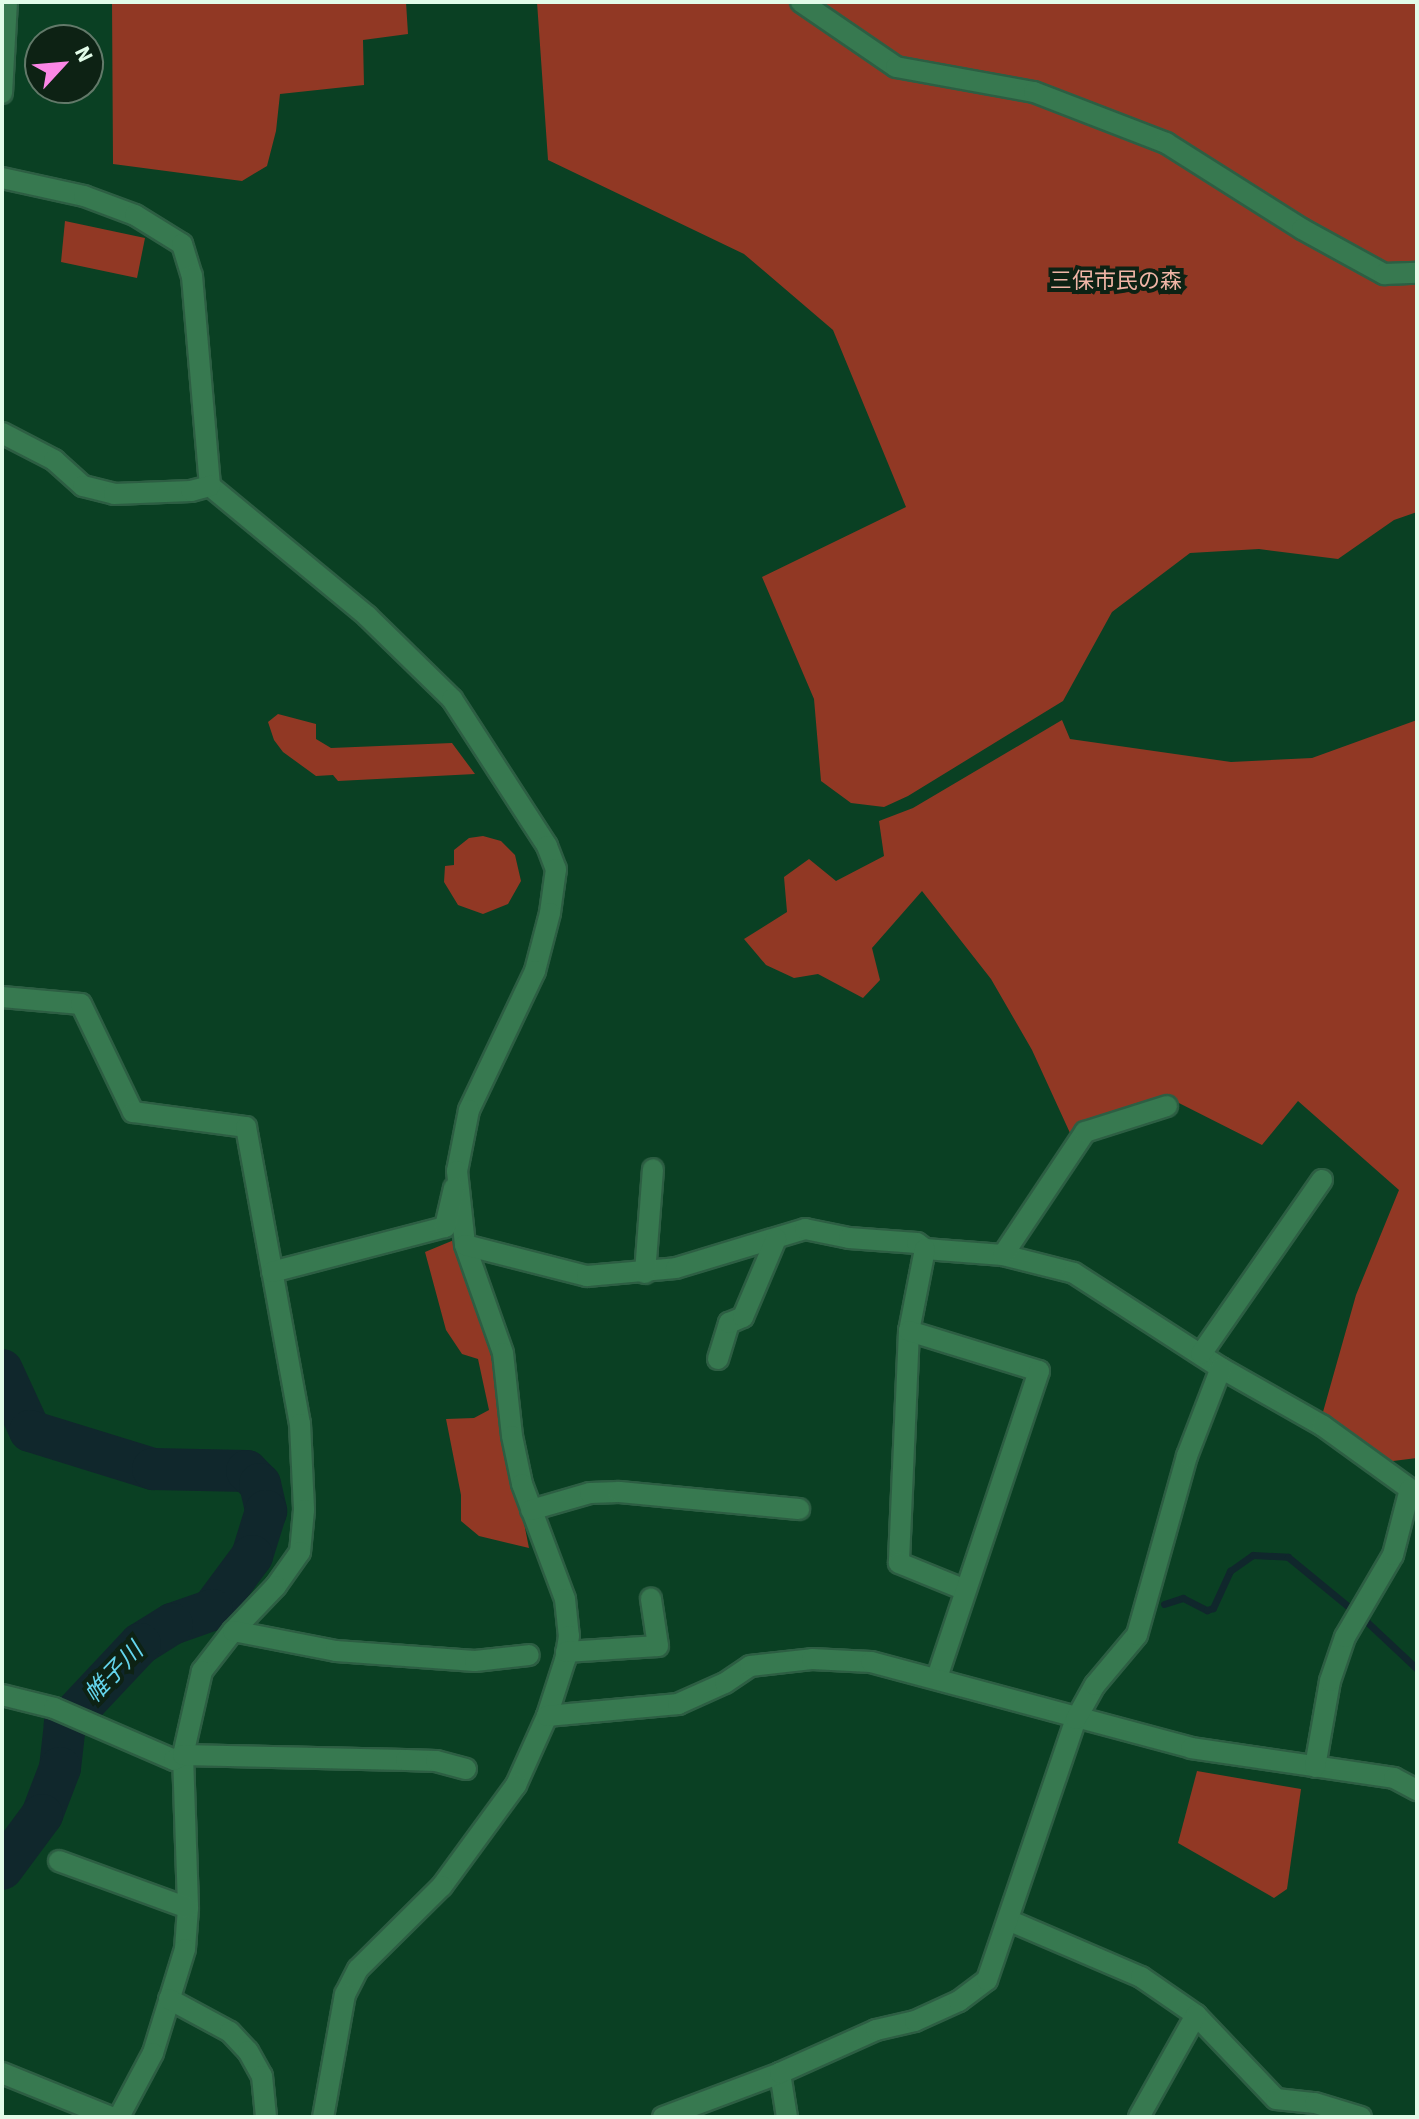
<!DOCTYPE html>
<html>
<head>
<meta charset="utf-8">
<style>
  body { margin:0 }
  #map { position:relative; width:1419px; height:2119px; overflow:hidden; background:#0a4023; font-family:"Source Sans 3","Noto Sans JP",sans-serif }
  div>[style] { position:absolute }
  .green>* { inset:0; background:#913824 }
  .stream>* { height:7px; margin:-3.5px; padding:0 3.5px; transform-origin:3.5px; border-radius:3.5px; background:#10272c }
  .river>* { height:42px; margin:-21px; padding:0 21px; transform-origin:21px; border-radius:21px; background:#10272c }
  .roads { filter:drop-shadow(2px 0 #2d5e43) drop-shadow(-2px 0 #2d5e43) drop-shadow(0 2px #2d5e43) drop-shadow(0 -2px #2d5e43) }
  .minor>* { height:20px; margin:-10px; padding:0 10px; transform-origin:10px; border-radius:10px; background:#377950 }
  span { translate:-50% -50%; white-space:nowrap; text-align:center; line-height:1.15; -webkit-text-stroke:8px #0d2214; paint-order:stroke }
  .park-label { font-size:22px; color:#f0b5a6 }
  .water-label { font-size:24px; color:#64d5ed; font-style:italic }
  .frame { position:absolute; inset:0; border:4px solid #e2fce9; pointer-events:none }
  .north { position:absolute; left:24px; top:24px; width:80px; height:80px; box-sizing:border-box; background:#0d2214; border:2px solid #627969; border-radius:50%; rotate:64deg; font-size:22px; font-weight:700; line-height:32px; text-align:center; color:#e2fce9 }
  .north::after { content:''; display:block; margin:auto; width:28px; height:36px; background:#fb87e6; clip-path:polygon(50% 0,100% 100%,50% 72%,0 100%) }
</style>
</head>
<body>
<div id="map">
  <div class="green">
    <i style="clip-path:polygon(112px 2px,406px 2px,408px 34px,363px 40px,364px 85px,280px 94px,276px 131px,267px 166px,242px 181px,113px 164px)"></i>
    <i style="clip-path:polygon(537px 2px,1417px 2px,1417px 512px,1394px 520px,1338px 559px,1259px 549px,1190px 553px,1112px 612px,1063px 701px,908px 796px,884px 807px,851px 803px,821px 781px,814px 699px,762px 577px,906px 507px,833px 330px,744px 254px,548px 160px)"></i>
    <i style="clip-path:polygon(65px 221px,145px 238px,137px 278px,61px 262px)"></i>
    <i style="clip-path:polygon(278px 714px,316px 724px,316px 739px,331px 748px,452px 743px,475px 774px,338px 781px,333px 775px,316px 776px,283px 752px,274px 740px,268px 722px)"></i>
    <i style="clip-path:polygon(1062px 720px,1070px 739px,1231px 762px,1312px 758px,1417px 720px,1417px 1458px,1385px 1462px,1321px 1419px,1356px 1295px,1399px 1190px,1298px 1101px,1262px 1145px,1167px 1097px,1070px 1133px,1032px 1050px,991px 979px,922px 891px,872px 948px,880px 980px,863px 998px,818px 974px,794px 978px,766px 965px,744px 939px,787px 912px,784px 877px,809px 859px,836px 881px,884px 856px,879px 821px,913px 808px)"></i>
    <i style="clip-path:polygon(483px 836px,501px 841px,515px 855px,521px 881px,508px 904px,483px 914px,458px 905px,444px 882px,445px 866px,454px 865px,454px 850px,469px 838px)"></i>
    <i style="clip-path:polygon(454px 1240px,482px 1261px,502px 1319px,488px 1341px,529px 1548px,479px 1536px,461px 1521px,461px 1495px,446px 1419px,474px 1418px,489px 1410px,478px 1359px,462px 1354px,446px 1330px,425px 1252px)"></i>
    <i style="clip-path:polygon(1197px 1771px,1301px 1789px,1287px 1889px,1274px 1898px,1178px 1843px)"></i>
  </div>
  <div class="stream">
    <i style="left:1164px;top:1604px;width:20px;rotate:-18deg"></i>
    <i style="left:1183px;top:1598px;width:27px;rotate:27deg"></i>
    <i style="left:1207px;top:1610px;width:6px;rotate:-18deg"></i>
    <i style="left:1213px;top:1608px;width:41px;rotate:-65.3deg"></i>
    <i style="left:1230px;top:1571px;width:28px;rotate:-35deg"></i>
    <i style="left:1253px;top:1555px;width:35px;rotate:3deg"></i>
    <i style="left:1288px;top:1557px;width:102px;rotate:39.4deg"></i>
    <i style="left:1367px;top:1622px;width:69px;rotate:43.2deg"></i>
  </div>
  <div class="river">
    <i style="left:2px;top:1370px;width:67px;rotate:65.3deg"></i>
    <i style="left:30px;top:1431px;width:129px;rotate:17.2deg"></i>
    <i style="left:153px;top:1469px;width:94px;rotate:1.2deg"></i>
    <i style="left:247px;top:1471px;width:18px;rotate:45deg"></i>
    <i style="left:260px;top:1484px;width:28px;rotate:77deg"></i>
    <i style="left:266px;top:1511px;width:47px;rotate:107.3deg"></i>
    <i style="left:252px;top:1556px;width:67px;rotate:126.5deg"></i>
    <i style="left:212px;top:1610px;width:42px;rotate:160.7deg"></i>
    <i style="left:172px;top:1624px;width:38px;rotate:148deg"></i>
    <i style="left:140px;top:1644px;width:110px;rotate:133.2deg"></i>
    <i style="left:65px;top:1724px;width:44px;rotate:96.5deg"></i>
    <i style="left:60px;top:1768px;width:50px;rotate:111deg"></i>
    <i style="left:42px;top:1815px;width:67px;rotate:126.5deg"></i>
  </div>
  <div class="roads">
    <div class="minor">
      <i style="left:801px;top:2px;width:115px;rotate:34.4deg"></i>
      <i style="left:896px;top:67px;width:140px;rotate:10.3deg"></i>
      <i style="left:1034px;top:92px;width:142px;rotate:21.1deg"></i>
      <i style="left:1166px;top:143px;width:161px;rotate:32.3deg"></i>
      <i style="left:1302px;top:229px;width:94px;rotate:28.8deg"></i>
      <i style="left:1384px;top:274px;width:33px;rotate:-2deg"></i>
      <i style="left:2px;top:93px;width:91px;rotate:-86.9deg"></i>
      <i style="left:2px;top:178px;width:84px;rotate:12.4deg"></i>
      <i style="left:84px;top:196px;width:54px;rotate:20.4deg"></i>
      <i style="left:135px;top:215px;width:55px;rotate:31.7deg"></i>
      <i style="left:182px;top:244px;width:34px;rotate:73deg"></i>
      <i style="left:192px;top:276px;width:211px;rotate:85.1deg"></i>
      <i style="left:210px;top:486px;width:204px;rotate:39.6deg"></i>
      <i style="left:367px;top:616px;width:119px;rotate:44.3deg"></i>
      <i style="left:452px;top:699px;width:175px;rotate:57.1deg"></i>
      <i style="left:547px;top:846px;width:25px;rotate:69deg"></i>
      <i style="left:556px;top:869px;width:44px;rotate:97.8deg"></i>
      <i style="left:550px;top:913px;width:60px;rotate:104.5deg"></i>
      <i style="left:535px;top:971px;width:154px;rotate:115.4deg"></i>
      <i style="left:469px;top:1110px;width:62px;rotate:101.1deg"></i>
      <i style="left:457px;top:1171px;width:74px;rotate:83.8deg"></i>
      <i style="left:465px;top:1245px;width:114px;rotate:70.6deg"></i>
      <i style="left:503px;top:1353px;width:83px;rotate:83.8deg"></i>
      <i style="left:512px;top:1436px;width:49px;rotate:78.2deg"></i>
      <i style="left:522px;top:1484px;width:123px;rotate:69.5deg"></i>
      <i style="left:565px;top:1599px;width:37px;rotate:84deg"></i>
      <i style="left:569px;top:1636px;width:24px;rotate:99deg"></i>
      <i style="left:565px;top:1660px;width:59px;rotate:107.8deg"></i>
      <i style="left:547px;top:1716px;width:76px;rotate:114.2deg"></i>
      <i style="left:516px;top:1785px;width:125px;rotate:126.2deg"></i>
      <i style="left:442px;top:1886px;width:118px;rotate:135.3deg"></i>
      <i style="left:358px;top:1969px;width:28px;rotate:117deg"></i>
      <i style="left:345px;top:1994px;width:125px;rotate:100.1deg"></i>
      <i style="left:2px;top:433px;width:59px;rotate:27.4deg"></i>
      <i style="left:54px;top:460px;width:39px;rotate:42deg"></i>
      <i style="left:83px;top:486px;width:32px;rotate:14deg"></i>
      <i style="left:114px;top:494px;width:77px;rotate:-2.2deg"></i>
      <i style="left:191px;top:491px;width:20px;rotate:-15deg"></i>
      <i style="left:2px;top:997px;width:79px;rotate:5.1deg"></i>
      <i style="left:81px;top:1004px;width:120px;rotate:64.3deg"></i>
      <i style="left:133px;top:1112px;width:114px;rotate:7.6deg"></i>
      <i style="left:246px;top:1127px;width:302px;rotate:79.7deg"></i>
      <i style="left:300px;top:1424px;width:86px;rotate:87.3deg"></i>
      <i style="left:304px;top:1510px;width:42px;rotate:95.4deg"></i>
      <i style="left:300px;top:1552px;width:42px;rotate:125.2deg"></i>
      <i style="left:276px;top:1586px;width:62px;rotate:133.7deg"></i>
      <i style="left:233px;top:1631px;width:51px;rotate:127.8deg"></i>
      <i style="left:202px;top:1671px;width:86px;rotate:102.7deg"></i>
      <i style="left:183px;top:1755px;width:153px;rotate:88.1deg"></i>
      <i style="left:188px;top:1908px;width:41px;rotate:94.2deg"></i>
      <i style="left:185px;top:1949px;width:109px;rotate:107.1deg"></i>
      <i style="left:153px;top:2053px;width:72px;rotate:118deg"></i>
      <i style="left:465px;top:1245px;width:126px;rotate:14.3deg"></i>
      <i style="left:587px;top:1276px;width:89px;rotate:-5.1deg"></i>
      <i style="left:676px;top:1268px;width:135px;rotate:-16.8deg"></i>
      <i style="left:805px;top:1229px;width:45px;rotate:11.6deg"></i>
      <i style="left:849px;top:1238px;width:68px;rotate:4.2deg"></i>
      <i style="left:917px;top:1243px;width:10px;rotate:37deg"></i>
      <i style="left:925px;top:1249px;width:78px;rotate:4.4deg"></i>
      <i style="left:1003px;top:1255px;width:73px;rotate:14.2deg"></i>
      <i style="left:1074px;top:1273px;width:175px;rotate:32.9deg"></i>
      <i style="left:1221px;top:1368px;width:117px;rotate:29.6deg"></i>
      <i style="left:1323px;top:1426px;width:116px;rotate:35.9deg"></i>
      <i style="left:925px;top:1249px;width:84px;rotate:101deg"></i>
      <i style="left:909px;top:1331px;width:232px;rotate:92.5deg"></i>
      <i style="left:899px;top:1563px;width:71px;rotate:22.2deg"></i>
      <i style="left:1003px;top:1255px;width:148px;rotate:-56.3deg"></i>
      <i style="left:1085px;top:1132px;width:86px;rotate:-17.6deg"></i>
      <i style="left:272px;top:1272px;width:179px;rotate:-14.6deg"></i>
      <i style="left:445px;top:1227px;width:40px;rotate:-77deg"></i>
      <i style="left:645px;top:1273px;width:104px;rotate:-85.6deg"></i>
      <i style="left:909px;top:1331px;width:136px;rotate:17.1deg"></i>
      <i style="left:1039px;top:1371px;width:323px;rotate:108.4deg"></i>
      <i style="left:1201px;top:1354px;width:212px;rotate:-55.2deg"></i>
      <i style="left:718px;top:1359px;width:38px;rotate:-73deg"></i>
      <i style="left:729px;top:1323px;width:15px;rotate:-23deg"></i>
      <i style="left:743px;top:1317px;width:85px;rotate:-67.1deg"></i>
      <i style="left:531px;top:1510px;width:61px;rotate:-16.1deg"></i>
      <i style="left:590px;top:1493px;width:29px;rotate:-2deg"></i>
      <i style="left:619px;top:1492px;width:181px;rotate:5.4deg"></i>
      <i style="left:233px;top:1631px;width:105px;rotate:11deg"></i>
      <i style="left:336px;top:1651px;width:139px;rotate:4.1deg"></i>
      <i style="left:475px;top:1661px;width:54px;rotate:-6.3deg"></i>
      <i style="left:566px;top:1652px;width:92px;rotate:-3.7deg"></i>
      <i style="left:658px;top:1646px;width:48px;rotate:-98.5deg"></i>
      <i style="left:2px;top:1695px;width:54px;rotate:14deg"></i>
      <i style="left:54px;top:1708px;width:131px;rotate:23.4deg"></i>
      <i style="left:174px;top:1760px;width:10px;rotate:-29deg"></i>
      <i style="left:183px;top:1755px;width:223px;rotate:1.3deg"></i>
      <i style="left:406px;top:1760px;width:30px;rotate:2deg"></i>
      <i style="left:436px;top:1761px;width:31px;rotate:15deg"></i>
      <i style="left:547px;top:1716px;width:132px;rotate:-5.2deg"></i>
      <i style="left:678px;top:1704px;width:51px;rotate:-24.1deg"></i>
      <i style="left:725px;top:1683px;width:30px;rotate:-34deg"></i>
      <i style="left:750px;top:1666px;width:62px;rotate:-6.4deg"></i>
      <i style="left:812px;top:1659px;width:59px;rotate:2.9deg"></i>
      <i style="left:871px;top:1662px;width:331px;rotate:15deg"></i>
      <i style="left:1191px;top:1748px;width:205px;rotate:8.4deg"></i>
      <i style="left:1394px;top:1778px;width:26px;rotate:28deg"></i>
      <i style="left:1315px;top:1767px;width:87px;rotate:-80.1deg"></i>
      <i style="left:1330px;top:1681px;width:46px;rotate:-71.2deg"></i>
      <i style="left:1345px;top:1637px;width:95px;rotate:-59.7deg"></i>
      <i style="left:1393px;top:1555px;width:68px;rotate:-75.6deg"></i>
      <i style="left:59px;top:1861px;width:137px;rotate:20deg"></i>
      <i style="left:1008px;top:1920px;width:145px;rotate:23.2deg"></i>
      <i style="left:1141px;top:1977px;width:67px;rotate:34.6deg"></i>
      <i style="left:1196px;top:2015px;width:116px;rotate:46.4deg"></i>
      <i style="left:1276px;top:2099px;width:39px;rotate:6deg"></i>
      <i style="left:1315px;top:2103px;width:48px;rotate:16.9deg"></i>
      <i style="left:169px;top:1999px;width:69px;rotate:28.4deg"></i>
      <i style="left:230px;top:2032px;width:26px;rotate:47deg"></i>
      <i style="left:248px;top:2051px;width:29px;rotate:61deg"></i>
      <i style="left:262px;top:2076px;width:41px;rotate:84.4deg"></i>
      <i style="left:2px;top:2073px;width:118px;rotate:22deg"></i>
      <i style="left:780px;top:2073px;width:45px;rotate:81deg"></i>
      <i style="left:663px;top:2117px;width:125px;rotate:-20.6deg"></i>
      <i style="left:780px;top:2073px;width:105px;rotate:-24.1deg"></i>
      <i style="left:876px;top:2030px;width:40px;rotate:-13deg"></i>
      <i style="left:915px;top:2021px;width:48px;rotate:-24.4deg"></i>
      <i style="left:959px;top:2001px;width:35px;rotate:-37deg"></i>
      <i style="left:987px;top:1980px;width:276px;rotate:-71.2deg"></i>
      <i style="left:1076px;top:1719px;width:39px;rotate:-61deg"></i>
      <i style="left:1095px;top:1685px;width:65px;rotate:-50deg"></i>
      <i style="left:1137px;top:1635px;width:186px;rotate:-74.4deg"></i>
      <i style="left:1187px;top:1456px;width:94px;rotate:-68.9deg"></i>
      <i style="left:1139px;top:2117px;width:117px;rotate:-60.8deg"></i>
    </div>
  </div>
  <div class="park-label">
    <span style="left:1116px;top:282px">三保市民の森</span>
  </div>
  <div class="water-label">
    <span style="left:114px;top:1673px;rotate:-46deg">帷子川</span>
  </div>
  <div class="frame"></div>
  <div class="north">N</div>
</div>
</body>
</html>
